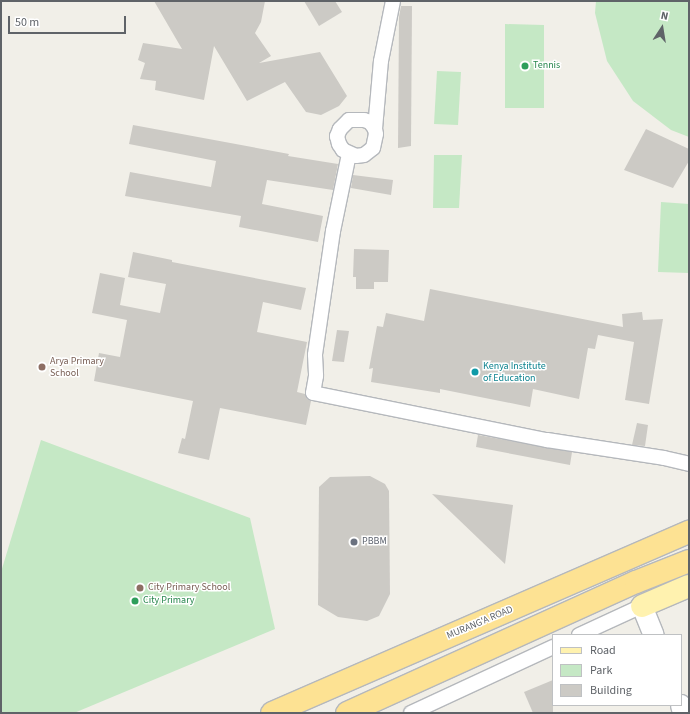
<!DOCTYPE html>
<html>
<head>
<meta charset="utf-8">
<style>
  body { margin:0 }
  #map { position:relative; width:690px; height:714px; overflow:hidden; background:#f1efe8; font-family:"Source Sans 3",sans-serif }
  div>[style] { position:absolute }
  .green>* { inset:0; background:#c5e8c5 }
  .building>* { inset:0; background:#cccac5 }
  .roads { filter:drop-shadow(1px 0 #b5b8bc) drop-shadow(-1px 0 #b5b8bc) drop-shadow(0 1px #b5b8bc) drop-shadow(0 -1px #b5b8bc) }
  .street>* { height:14px; margin:-7px; padding:0 7px; transform-origin:7px; border-radius:7px; background:#fff }
  .secondary>* { height:20px; margin:-10px; padding:0 10px; transform-origin:10px; border-radius:10px; background:#fff }
  .primary>* { height:22px; margin:-11px; padding:0 11px; transform-origin:11px; border-radius:11px; background:#fff2af }
  .highway>* { height:22px; margin:-11px; padding:0 11px; transform-origin:11px; border-radius:11px; background:#fde293 }
  .dots>* { width:11px; height:11px; translate:-50% -50%; box-sizing:border-box; border:2px solid #fff; border-radius:50% }
  span { translate:-50% -50%; white-space:nowrap; text-align:center; line-height:1.15; -webkit-text-stroke:3px #fff; paint-order:stroke }
  .leisure-label { font-size:10px; color:#27864d }
  .left { translate:0 -50%; text-align:left }
  .education-label { font-size:10px; color:#785e54 }
  .culture-label { font-size:10px; color:#0d838f }
  .worship-label { font-size:10px; color:#5b616d }
  .street-label { font-size:10px; color:#5f6368 }
  .frame { position:absolute; inset:0; border:2px solid #5f6368; pointer-events:none }
  .legend { position:absolute; left:552px; top:634px; width:130px; height:72px; box-sizing:border-box; background:#fff; border:1px solid #bfc1c3; margin:0; padding:5px 7px; list-style:none; font-size:12px; color:#5f6368 }
  .legend li { display:flex; align-items:center; gap:8px; height:20px }
  .legend b { width:20px; border:1px solid #bfc1c3 }
  .north { position:absolute; left:642px; top:8px; width:40px; height:40px; -webkit-text-stroke:3px #fff; paint-order:stroke; rotate:12deg; font-size:11px; font-weight:700; line-height:16px; text-align:center; color:#5f6368 }
  .north::after { content:''; display:block; margin:auto; width:14px; height:18px; background:#5f6368; clip-path:polygon(50% 0,100% 100%,50% 72%,0 100%) }
  .scale { position:absolute; left:8px; top:16px; width:118px; height:18px; box-sizing:border-box; border:2px solid #5f6368; border-top:0; padding-left:5px; font-size:12px; line-height:14px; white-space:nowrap; color:#5f6368; -webkit-text-stroke:3px #fff; paint-order:stroke }
</style>
</head>
<body>
<div id="map">
  <div class="green">
    <i style="clip-path:polygon(596px 1px,689px 1px,689px 137px,671px 130px,633px 101px,607px 61px,595px 13px)"></i>
    <i style="clip-path:polygon(505px 24px,544px 25px,544px 108px,505px 108px)"></i>
    <i style="clip-path:polygon(437px 71px,461px 72px,458px 125px,434px 124px)"></i>
    <i style="clip-path:polygon(434px 155px,462px 155px,459px 208px,433px 208px)"></i>
    <i style="clip-path:polygon(661px 202px,689px 204px,689px 273px,658px 272px)"></i>
    <i style="clip-path:polygon(41px 440px,250px 518px,275px 629px,74px 713px,1px 713px,1px 572px)"></i>
  </div>
  <div class="building">
    <i style="clip-path:polygon(154px 1px,265px 1px,261px 22px,255px 33px,271px 56px,259px 63px,320px 52px,347px 96px,339px 106px,321px 115px,306px 112px,285px 82px,247px 101px,214px 46px,204px 100px,155px 90px,156px 81px,140px 79px,145px 63px,138px 60px,143px 43px,182px 49px)"></i>
    <i style="clip-path:polygon(304px 1px,335px 1px,342px 12px,319px 26px)"></i>
    <i style="clip-path:polygon(401px 6px,412px 6px,411px 146px,398px 148px,399px 17px)"></i>
    <i style="clip-path:polygon(133px 125px,289px 154px,288px 156px,338px 164px,333px 190px,267px 180px,262px 204px,323px 216px,318px 242px,239px 227px,241px 216px,125px 196px,130px 172px,211px 187px,216px 161px,129px 144px)"></i>
    <i style="clip-path:polygon(646px 129px,689px 149px,689px 161px,673px 188px,624px 170px)"></i>
    <i style="clip-path:polygon(353px 175px,393px 180px,391px 195px,351px 188px)"></i>
    <i style="clip-path:polygon(354px 249px,389px 250px,388px 282px,374px 282px,374px 289px,356px 289px,356px 277px,353px 277px)"></i>
    <i style="clip-path:polygon(133px 252px,172px 260px,172px 262px,306px 288px,301px 310px,263px 302px,257px 332px,307px 342px,297px 392px,305px 394px,307px 399px,311px 401px,306px 425px,220px 408px,209px 460px,178px 453px,182px 438px,185px 439px,193px 401px,94px 381px,99px 353px,120px 357px,127px 320px,92px 313px,100px 273px,125px 278px,120px 305px,160px 313px,166px 284px,128px 277px)"></i>
    <i style="clip-path:polygon(430px 289px,623px 327px,622px 314px,642px 312px,643px 320px,663px 319px,649px 404px,625px 400px,634px 342px,598px 335px,595px 349px,588px 348px,579px 399px,533px 389px,530px 407px,440px 389px,440px 393px,371px 382px,373px 368px,369px 369px,377px 326px,383px 327px,386px 313px,424px 321px)"></i>
    <i style="clip-path:polygon(337px 330px,349px 331px,344px 362px,332px 361px)"></i>
    <i style="clip-path:polygon(637px 423px,648px 425px,645px 446px,632px 445px)"></i>
    <i style="clip-path:polygon(478px 435px,572px 452px,570px 465px,476px 447px)"></i>
    <i style="clip-path:polygon(370px 476px,385px 484px,389px 491px,390px 594px,379px 616px,367px 621px,338px 617px,318px 605px,319px 487px,330px 477px)"></i>
    <i style="clip-path:polygon(432px 494px,513px 505px,505px 564px)"></i>
    <i style="clip-path:polygon(553px 680px,553px 713px,533px 713px,524px 692px)"></i>
  </div>
  <div class="roads">
    <div class="street">
      <i style="left:375px;top:129px;width:9px;rotate:-126deg"></i>
      <i style="left:370px;top:122px;width:6px;rotate:-162deg"></i>
      <i style="left:364px;top:120px;width:15px;rotate:180deg"></i>
      <i style="left:349px;top:120px;width:13px;rotate:135deg"></i>
      <i style="left:340px;top:129px;width:8px;rotate:113deg"></i>
      <i style="left:337px;top:136px;width:8px;rotate:76deg"></i>
      <i style="left:339px;top:144px;width:7px;rotate:56deg"></i>
      <i style="left:343px;top:150px;width:14px;rotate:25deg"></i>
      <i style="left:356px;top:156px;width:8px;rotate:-7deg"></i>
      <i style="left:364px;top:155px;width:11px;rotate:-38deg"></i>
      <i style="left:373px;top:148px;width:14px;rotate:-78deg"></i>
      <i style="left:376px;top:134px;width:5px;rotate:-101deg"></i>
      <i style="left:375px;top:129px;width:68px;rotate:-85deg"></i>
      <i style="left:381px;top:61px;width:61px;rotate:-78.7deg"></i>
      <i style="left:349px;top:154px;width:79px;rotate:101.7deg"></i>
      <i style="left:333px;top:231px;width:125px;rotate:98.3deg"></i>
      <i style="left:315px;top:355px;width:21px;rotate:87deg"></i>
      <i style="left:316px;top:376px;width:17px;rotate:100deg"></i>
      <i style="left:313px;top:393px;width:239px;rotate:11.4deg"></i>
      <i style="left:547px;top:440px;width:118px;rotate:8.7deg"></i>
      <i style="left:664px;top:458px;width:26px;rotate:13deg"></i>
      <i style="left:579px;top:635px;width:69px;rotate:-24.7deg"></i>
      <i style="left:411px;top:713px;width:157px;rotate:-24.9deg"></i>
    </div>
    <div class="secondary">
      <i style="left:642px;top:606px;width:31px;rotate:68deg"></i>
      <i style="left:681px;top:705px;width:8px;rotate:76deg"></i>
    </div>
    <div class="primary">
      <i style="left:642px;top:606px;width:51px;rotate:-23.1deg"></i>
    </div>
    <div class="highway">
      <i style="left:272px;top:713px;width:455px;rotate:-23.5deg"></i>
      <i style="left:347px;top:713px;width:317px;rotate:-24.4deg"></i>
      <i style="left:636px;top:582px;width:57px;rotate:-21.6deg"></i>
    </div>
  </div>
  <div class="dots">
    <i style="left:525px;top:66px;background:#2e9e5b"></i>
    <i style="left:42px;top:367px;background:#8d6e63"></i>
    <i style="left:475px;top:372px;background:#0f9aa8"></i>
    <i style="left:354px;top:542px;background:#6b7280"></i>
    <i style="left:140px;top:588px;background:#8d6e63"></i>
    <i style="left:135px;top:601px;background:#2e9e5b"></i>
  </div>
  <div class="leisure-label">
    <span class="left" style="left:533px;top:66px">Tennis</span>
    <span class="left" style="left:143px;top:601px">City Primary</span>
  </div>
  <div class="education-label">
    <span class="left" style="left:50px;top:367px">Arya Primary<br>School</span>
    <span class="left" style="left:148px;top:588px">City Primary School</span>
  </div>
  <div class="culture-label">
    <span class="left" style="left:483px;top:372px">Kenya Institute<br>of Education</span>
  </div>
  <div class="worship-label">
    <span class="left" style="left:362px;top:542px">PBBM</span>
  </div>
  <div class="street-label">
    <span style="left:480px;top:623px;rotate:-23deg">MURANG'A ROAD</span>
  </div>
  <div class="frame"></div>
  <ul class="legend">
  <li><b style="height:5px;background:#fff2af"></b>Road</li>
  <li><b style="height:11px;background:#c5e8c5"></b>Park</li>
  <li><b style="height:11px;background:#cccac5"></b>Building</li>
  </ul>
  <div class="north">N</div>
  <div class="scale">50 m</div>
</div>
</body>
</html>
